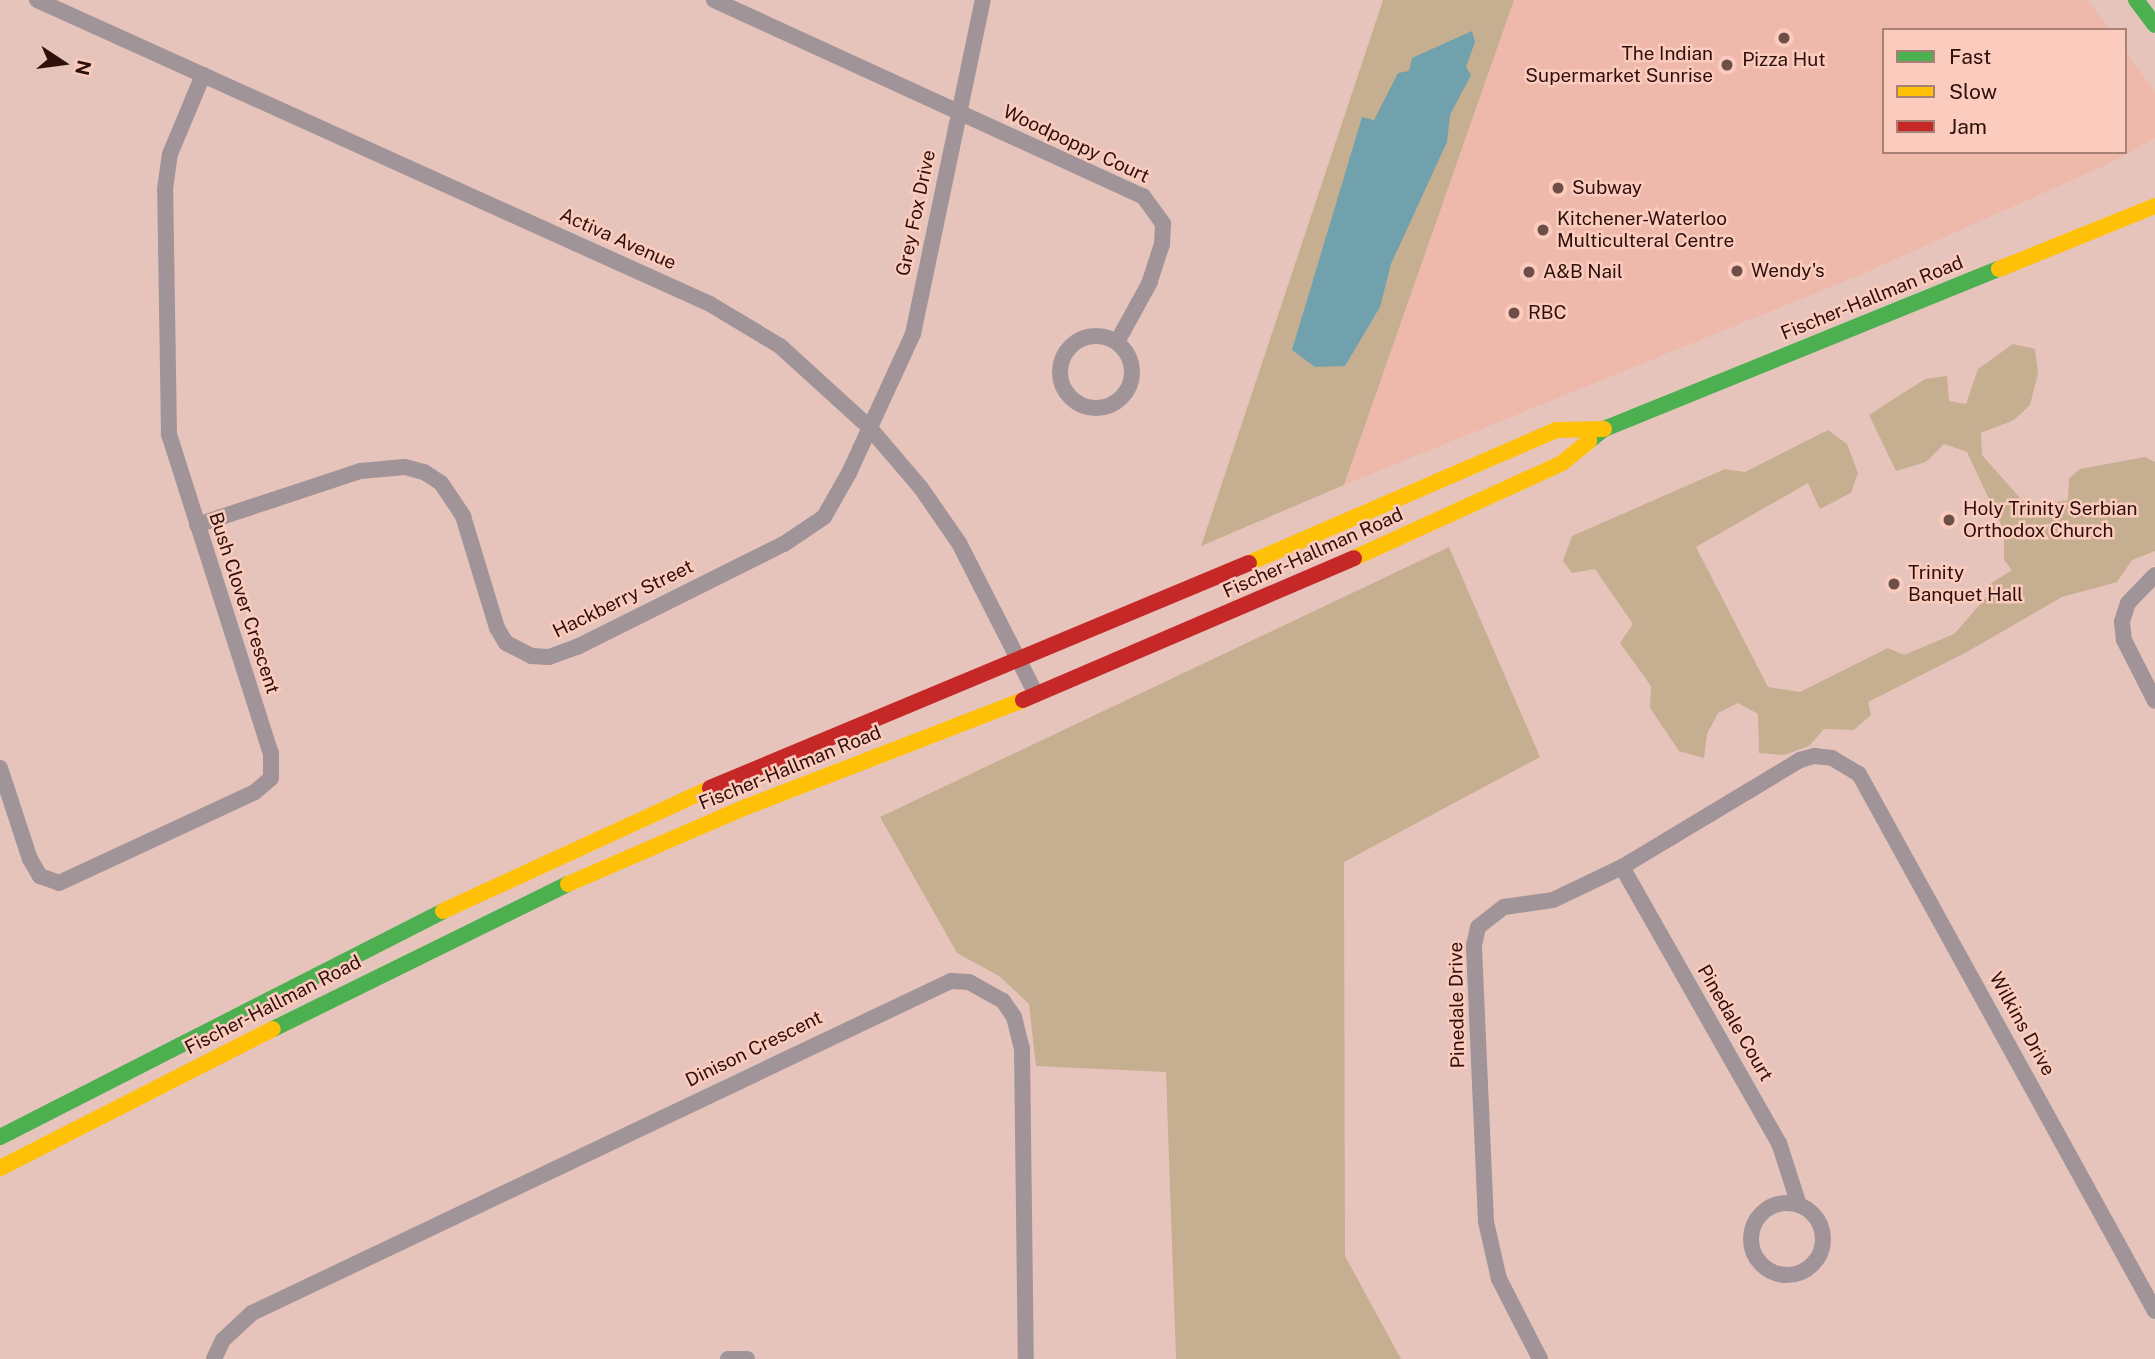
<!DOCTYPE html>
<html>
<head>
<meta charset="utf-8">
<style>
  body { margin:0 }
  #map { position:relative; width:2155px; height:1359px; overflow:hidden; background:#e6c4bb; font-family:"Public Sans",sans-serif }
  div>[style] { position:absolute }
  .built>* { inset:0; background:#eeb9ab }
  .green>* { inset:0; background:#c6af91 }
  .water>* { inset:0; background:#71a1ac }
  .street>* { height:16px; margin:-8px; padding:0 8px; transform-origin:8px; border-radius:8px; background:#a19498 }
  .street>.ring { margin:-8px; padding:0; box-sizing:content-box; background:none; border:16px solid #a19498; border-radius:50% }
  .fast>* { height:16px; margin:-8px; padding:0 8px; transform-origin:8px; border-radius:8px; background:#4caf50 }
  .slow>* { height:16px; margin:-8px; padding:0 8px; transform-origin:8px; border-radius:8px; background:#ffc107 }
  .jam>* { height:16px; margin:-8px; padding:0 8px; transform-origin:8px; border-radius:8px; background:#c62828 }
  .dots>* { width:19px; height:19px; translate:-50% -50%; box-sizing:border-box; border:4px solid #fbcbbe; border-radius:50% }
  span { translate:-50% -50%; white-space:nowrap; text-align:center; line-height:1.15; -webkit-text-stroke:5px #fbcbbe; paint-order:stroke }
  .poi-label { font-size:19px; color:#2c1009 }
  .right { translate:-100% -50%; text-align:right }
  .left { translate:0 -50%; text-align:left }
  .street-label { font-size:19px; color:#2c1009 }
  .legend { position:absolute; left:1882px; top:28px; width:245px; height:126px; box-sizing:border-box; background:#fbcbbe; border:2px solid #a88076; margin:0; padding:9px 12px; list-style:none; font-size:21px; color:#2c1009 }
  .legend li { display:flex; align-items:center; gap:14px; height:35px }
  .legend b { width:35px; border:2px solid #a88076 }
  .north { position:absolute; left:28px; top:28px; width:70px; height:70px; -webkit-text-stroke:5px #fbcbbe; paint-order:stroke; rotate:103deg; font-size:19px; font-weight:700; line-height:28px; text-align:center; color:#2c1009 }
  .north::after { content:''; display:block; margin:auto; width:24px; height:32px; background:#2c1009; clip-path:polygon(50% 0,100% 100%,50% 72%,0 100%) }
</style>
</head>
<body>
<div id="map">
  <div class="built">
    <i style="clip-path:polygon(1514px 0,2088px 0,2110px 30px,1884px 30px,1884px 152px,2125px 152px,2125px 51px,2155px 92px,2155px 138px,2110px 163px,1860px 275px,1344px 485px)"></i>
  </div>
  <div class="green">
    <i style="clip-path:polygon(1383px 0,1514px 0,1344px 485px,1201px 546px)"></i>
    <i style="clip-path:polygon(2013px 344px,2035px 349px,2038px 374px,2030px 405px,2014px 420px,1981px 433px,1982px 455px,2028px 507px,2068px 500px,2069px 478px,2080px 469px,2145px 457px,2155px 462px,2155px 551px,2132px 560px,2117px 582px,2062px 597px,1965px 653px,1868px 702px,1871px 715px,1854px 730px,1824px 729px,1809px 746px,1784px 755px,1759px 753px,1758px 714px,1738px 703px,1718px 713px,1707px 734px,1704px 758px,1679px 751px,1650px 708px,1651px 686px,1620px 643px,1633px 624px,1595px 569px,1572px 573px,1563px 561px,1572px 536px,1725px 469px,1745px 472px,1828px 430px,1847px 444px,1858px 473px,1851px 493px,1820px 509px,1808px 483px,1696px 547px,1768px 687px,1800px 692px,1888px 648px,1904px 655px,1954px 634px,1990px 593px,1987px 586px,2012px 570px,2004px 560px,2004px 531px,1967px 452px,1944px 444px,1926px 462px,1896px 471px,1869px 415px,1925px 379px,1947px 376px,1949px 401px,1966px 404px,1978px 369px)"></i>
    <i style="clip-path:polygon(1449px 547px,1540px 757px,1344px 862px,1345px 1256px,1401px 1359px,1176px 1359px,1166px 1072px,1036px 1066px,1029px 1004px,999px 976px,957px 953px,880px 817px)"></i>
  </div>
  <div class="water">
    <i style="clip-path:polygon(1472px 31px,1475px 42px,1466px 67px,1471px 75px,1450px 115px,1447px 142px,1391px 264px,1380px 307px,1345px 366px,1315px 367px,1292px 350px,1362px 117px,1374px 120px,1398px 73px,1409px 71px,1412px 58px)"></i>
  </div>
  <div class="street">
    <i style="left:37px;top:0;width:738px;rotate:24.31deg"></i>
    <i style="left:710px;top:304px;width:82px;rotate:31deg"></i>
    <i style="left:780px;top:346px;width:119px;rotate:42.3deg"></i>
    <i style="left:868px;top:426px;width:82px;rotate:49.5deg"></i>
    <i style="left:921px;top:488px;width:67px;rotate:55.4deg"></i>
    <i style="left:959px;top:543px;width:169px;rotate:63deg"></i>
    <i style="left:714px;top:0;width:472px;rotate:24.6deg"></i>
    <i style="left:1143px;top:196px;width:34px;rotate:54deg"></i>
    <i style="left:1163px;top:224px;width:20px;rotate:93deg"></i>
    <i style="left:1162px;top:244px;width:40px;rotate:108deg"></i>
    <i style="left:1150px;top:282px;width:68px;rotate:118.8deg"></i>
    <i class="ring" style="left:1060px;top:336px;width:56px;height:56px"></i>
    <i style="left:197px;top:525px;width:172px;rotate:-18.3deg"></i>
    <i style="left:360px;top:471px;width:45px;rotate:-5.1deg"></i>
    <i style="left:405px;top:467px;width:20px;rotate:15deg"></i>
    <i style="left:424px;top:472px;width:20px;rotate:33deg"></i>
    <i style="left:441px;top:483px;width:40px;rotate:56deg"></i>
    <i style="left:463px;top:516px;width:117px;rotate:73.1deg"></i>
    <i style="left:497px;top:628px;width:17px;rotate:59deg"></i>
    <i style="left:506px;top:643px;width:28px;rotate:27deg"></i>
    <i style="left:531px;top:656px;width:18px;rotate:3deg"></i>
    <i style="left:549px;top:657px;width:30px;rotate:-20deg"></i>
    <i style="left:577px;top:647px;width:231px;rotate:-26.5deg"></i>
    <i style="left:784px;top:544px;width:48px;rotate:-34deg"></i>
    <i style="left:824px;top:517px;width:51px;rotate:-60.4deg"></i>
    <i style="left:849px;top:473px;width:153px;rotate:-65.3deg"></i>
    <i style="left:913px;top:334px;width:341px;rotate:-78.2deg"></i>
    <i style="left:2155px;top:575px;width:39px;rotate:134deg"></i>
    <i style="left:2128px;top:603px;width:20px;rotate:108deg"></i>
    <i style="left:2122px;top:622px;width:18px;rotate:84deg"></i>
    <i style="left:2124px;top:640px;width:68px;rotate:63.1deg"></i>
    <i style="left:0;top:768px;width:96px;rotate:71.8deg"></i>
    <i style="left:30px;top:859px;width:20px;rotate:60deg"></i>
    <i style="left:40px;top:876px;width:20px;rotate:20deg"></i>
    <i style="left:59px;top:883px;width:216px;rotate:-24.9deg"></i>
    <i style="left:255px;top:792px;width:21px;rotate:-41deg"></i>
    <i style="left:271px;top:778px;width:24px;rotate:-90deg"></i>
    <i style="left:271px;top:754px;width:336px;rotate:-107.7deg"></i>
    <i style="left:169px;top:434px;width:245px;rotate:-90.9deg"></i>
    <i style="left:165px;top:189px;width:35px;rotate:-82deg"></i>
    <i style="left:170px;top:154px;width:86px;rotate:-67.3deg"></i>
    <i style="left:1622px;top:867px;width:318px;rotate:60.4deg"></i>
    <i style="left:1779px;top:1143px;width:65px;rotate:72.1deg"></i>
    <i class="ring" style="left:1751px;top:1203px;width:56px;height:56px"></i>
    <i style="left:214px;top:1359px;width:21px;rotate:-65deg"></i>
    <i style="left:223px;top:1340px;width:40px;rotate:-43deg"></i>
    <i style="left:252px;top:1313px;width:774px;rotate:-25.41deg"></i>
    <i style="left:951px;top:981px;width:18px;rotate:3deg"></i>
    <i style="left:969px;top:982px;width:39px;rotate:29deg"></i>
    <i style="left:1003px;top:1001px;width:19px;rotate:55deg"></i>
    <i style="left:1014px;top:1017px;width:33px;rotate:76deg"></i>
    <i style="left:1022px;top:1049px;width:310px;rotate:89.3deg"></i>
    <i style="left:728px;top:1359px;width:19px"></i>
    <i style="left:1540px;top:1359px;width:90px;rotate:-117.1deg"></i>
    <i style="left:1499px;top:1279px;width:58px;rotate:-102.8deg"></i>
    <i style="left:1486px;top:1222px;width:277px;rotate:-92.5deg"></i>
    <i style="left:1474px;top:945px;width:18px;rotate:-77deg"></i>
    <i style="left:1478px;top:927px;width:33px;rotate:-38deg"></i>
    <i style="left:1504px;top:907px;width:49px;rotate:-8.1deg"></i>
    <i style="left:1553px;top:900px;width:76px;rotate:-25.6deg"></i>
    <i style="left:1622px;top:867px;width:208px;rotate:-31deg"></i>
    <i style="left:1800px;top:760px;width:15px;rotate:-16deg"></i>
    <i style="left:1814px;top:756px;width:18px;rotate:6deg"></i>
    <i style="left:1832px;top:758px;width:31px;rotate:31deg"></i>
    <i style="left:1859px;top:774px;width:613px;rotate:61.14deg"></i>
  </div>
  <div class="fast">
    <i style="left:2136px;top:0;width:31px;rotate:53deg"></i>
    <i style="left:1589px;top:441px;width:19px;rotate:-39deg"></i>
    <i style="left:1604px;top:429px;width:426px;rotate:-22.1deg"></i>
    <i style="left:273px;top:1029px;width:329px;rotate:-26.2deg"></i>
    <i style="left:0;top:1137px;width:497px;rotate:-27deg"></i>
  </div>
  <div class="slow">
    <i style="left:1999px;top:269px;width:168px;rotate:-22deg"></i>
    <i style="left:1354px;top:558px;width:229px;rotate:-24.5deg"></i>
    <i style="left:1562px;top:463px;width:35px;rotate:-39deg"></i>
    <i style="left:1249px;top:563px;width:335px;rotate:-23.4deg"></i>
    <i style="left:1556px;top:430px;width:48px;rotate:-1.2deg"></i>
    <i style="left:568px;top:884px;width:194px;rotate:-23.4deg"></i>
    <i style="left:746px;top:807px;width:297px;rotate:-21.1deg"></i>
    <i style="left:443px;top:911px;width:294px;rotate:-24.7deg"></i>
    <i style="left:0;top:1168px;width:306px;rotate:-27deg"></i>
  </div>
  <div class="jam">
    <i style="left:1023px;top:700px;width:360px;rotate:-23.2deg"></i>
    <i style="left:710px;top:788px;width:584px;rotate:-22.66deg"></i>
  </div>
  <div class="dots">
    <i style="left:1784px;top:38px;background:#6d4f47"></i>
    <i style="left:1727px;top:65px;background:#6d4f47"></i>
    <i style="left:1558px;top:188px;background:#6d4f47"></i>
    <i style="left:1543px;top:230px;background:#6d4f47"></i>
    <i style="left:1737px;top:271px;background:#6d4f47"></i>
    <i style="left:1529px;top:272px;background:#6d4f47"></i>
    <i style="left:1514px;top:313px;background:#6d4f47"></i>
    <i style="left:1949px;top:520px;background:#6d4f47"></i>
    <i style="left:1894px;top:584px;background:#6d4f47"></i>
  </div>
  <div class="poi-label">
    <span class="right" style="left:1713px;top:65px">The Indian<br>Supermarket Sunrise</span>
    <span style="left:1784px;top:60px">Pizza Hut</span>
    <span class="left" style="left:1572px;top:188px">Subway</span>
    <span class="left" style="left:1557px;top:230px">Kitchener-Waterloo<br>Multiculteral Centre</span>
    <span class="left" style="left:1751px;top:271px">Wendy's</span>
    <span class="left" style="left:1543px;top:272px">A&amp;B Nail</span>
    <span class="left" style="left:1528px;top:313px">RBC</span>
    <span class="left" style="left:1963px;top:520px">Holy Trinity Serbian<br>Orthodox Church</span>
    <span class="left" style="left:1908px;top:584px">Trinity<br>Banquet Hall</span>
  </div>
  <div class="street-label">
    <span style="left:1076px;top:144px;rotate:25deg">Woodpoppy Court</span>
    <span style="left:916px;top:213px;rotate:-78deg">Grey Fox Drive</span>
    <span style="left:618px;top:239px;rotate:24deg">Activa Avenue</span>
    <span style="left:1872px;top:298px;rotate:-22deg">Fischer-Hallman Road</span>
    <span style="left:1313px;top:553px;rotate:-24deg">Fischer-Hallman Road</span>
    <span style="left:623px;top:599px;rotate:-26deg">Hackberry Street</span>
    <span style="left:244px;top:603px;rotate:72deg">Bush Clover Crescent</span>
    <span style="left:790px;top:768px;rotate:-22deg">Fischer-Hallman Road</span>
    <span style="left:273px;top:1005px;rotate:-27deg">Fischer-Hallman Road</span>
    <span style="left:1457px;top:1005px;rotate:-91deg">Pinedale Drive</span>
    <span style="left:1735px;top:1023px;rotate:60deg">Pinedale Court</span>
    <span style="left:2022px;top:1024px;rotate:61deg">Wilkins Drive</span>
    <span style="left:754px;top:1049px;rotate:-26deg">Dinison Crescent</span>
  </div>
  <ul class="legend">
  <li><b style="height:9px;background:#4caf50"></b>Fast</li>
  <li><b style="height:9px;background:#ffc107"></b>Slow</li>
  <li><b style="height:9px;background:#c62828"></b>Jam</li>
  </ul>
  <div class="north">N</div>
</div>
</body>
</html>
